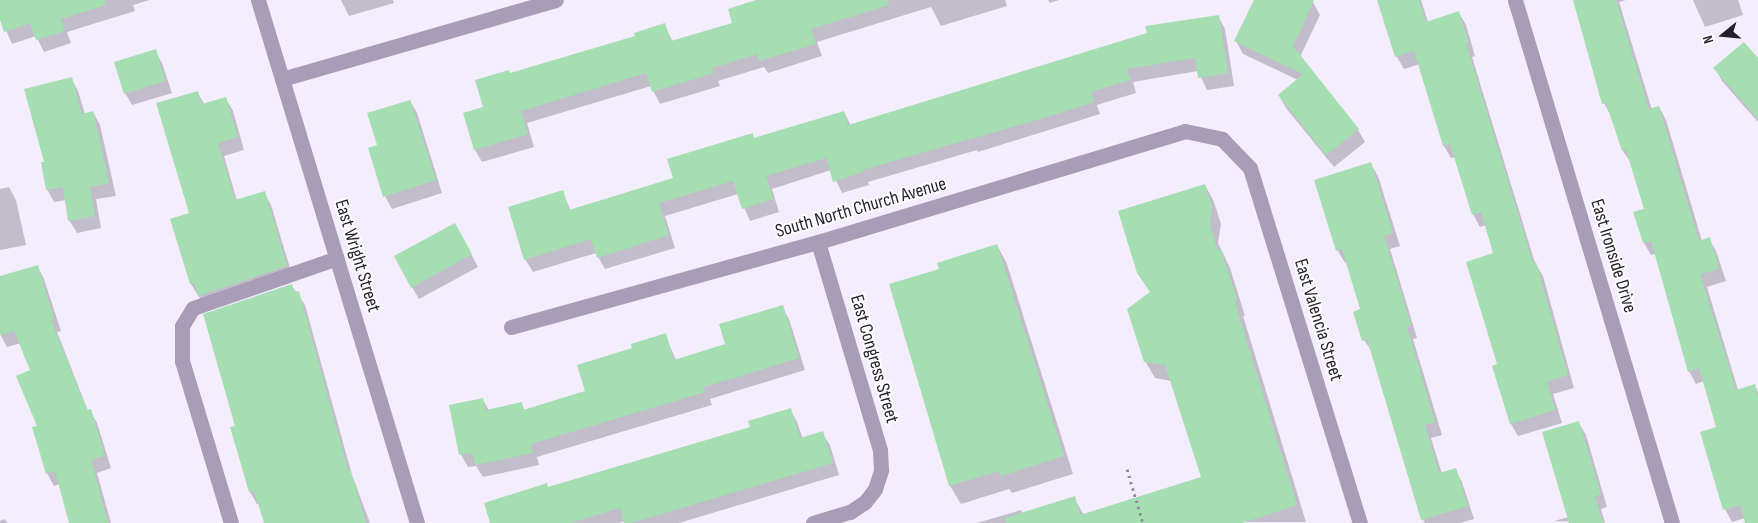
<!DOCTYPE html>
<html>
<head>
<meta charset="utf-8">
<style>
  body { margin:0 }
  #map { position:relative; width:1758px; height:523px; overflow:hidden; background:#f3edfe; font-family:"Sofia Sans Condensed",sans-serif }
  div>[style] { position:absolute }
  .shadow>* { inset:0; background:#0003 }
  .building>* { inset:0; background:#a5dfb1 }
  .path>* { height:3px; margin-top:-1.5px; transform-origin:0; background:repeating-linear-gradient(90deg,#938e9c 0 2.5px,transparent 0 6.5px) }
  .minor>* { height:15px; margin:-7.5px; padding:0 7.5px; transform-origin:7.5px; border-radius:7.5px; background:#a89db7 }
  span { translate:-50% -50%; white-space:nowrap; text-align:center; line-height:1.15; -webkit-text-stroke:4px #fdfdfd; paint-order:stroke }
  .street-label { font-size:19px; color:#231f29 }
  .north { position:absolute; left:1698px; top:10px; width:50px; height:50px; -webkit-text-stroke:4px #fdfdfd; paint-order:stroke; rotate:253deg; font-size:14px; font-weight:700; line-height:20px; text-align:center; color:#231f29 }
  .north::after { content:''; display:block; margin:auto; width:18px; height:22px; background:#231f29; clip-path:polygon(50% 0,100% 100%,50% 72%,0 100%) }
</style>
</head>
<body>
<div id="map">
  <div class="shadow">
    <i style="clip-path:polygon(0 0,150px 0,133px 5px,135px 11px,67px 32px,71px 43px,44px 52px,36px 36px,12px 44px,0 16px)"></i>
    <i style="clip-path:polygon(341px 0,393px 0,394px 3px,349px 16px)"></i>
    <i style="clip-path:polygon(760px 0,1005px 0,1007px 6px,941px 26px,931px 7px,817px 42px,822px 56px,768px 73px,764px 67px,718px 81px,720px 86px,660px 104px,651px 86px,527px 123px,534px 147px,482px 162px,475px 150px,484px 108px,510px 74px,636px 37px,664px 25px,673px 42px,733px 24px)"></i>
    <i style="clip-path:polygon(1048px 0,1059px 0,1050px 3px)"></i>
    <i style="clip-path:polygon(1255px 0,1309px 0,1313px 2px,1320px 15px,1300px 57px,1358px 130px,1365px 142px,1334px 167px,1286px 108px,1279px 95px,1298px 80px,1243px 54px,1236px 41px)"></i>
    <i style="clip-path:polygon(1379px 0,1421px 0,1428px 22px,1459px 13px,1466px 25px,1475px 56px,1472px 57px,1535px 263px,1543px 276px,1574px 388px,1553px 394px,1562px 423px,1518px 436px,1511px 424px,1494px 366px,1499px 365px,1495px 254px,1486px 225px,1480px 227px,1473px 214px,1455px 157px,1451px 158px,1444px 146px,1420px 64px,1404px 69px,1397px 57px)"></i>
    <i style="clip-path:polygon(1574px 0,1626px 0,1619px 2px,1652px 110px,1659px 107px,1666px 120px,1702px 241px,1709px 239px,1716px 251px,1726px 281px,1707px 287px,1738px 390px,1754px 386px,1758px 392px,1758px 523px,1747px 523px,1745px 518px,1732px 522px,1725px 509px,1718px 428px,1704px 381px,1696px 384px,1689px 371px,1656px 254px,1651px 255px,1644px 243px,1635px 213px,1646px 210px,1631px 163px,1623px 151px,1611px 116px,1604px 103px)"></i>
    <i style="clip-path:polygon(1693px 0,1738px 0,1743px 15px,1705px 27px)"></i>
    <i style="clip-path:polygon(1218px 16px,1225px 29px,1234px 86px,1207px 90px,1198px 71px,1133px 82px,1136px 93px,1097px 105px,1100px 114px,978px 152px,977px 150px,868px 182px,869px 185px,842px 193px,831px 170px,772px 189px,779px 212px,750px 221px,738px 194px,665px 216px,675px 248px,605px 269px,596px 253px,533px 272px,525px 259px,562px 192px,571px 211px,675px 179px,755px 139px,844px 112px,851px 126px)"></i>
    <i style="clip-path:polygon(155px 51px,162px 63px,172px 93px,132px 105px,125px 93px)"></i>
    <i style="clip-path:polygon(1758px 60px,1758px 122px,1722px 81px,1715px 68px)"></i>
    <i style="clip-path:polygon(71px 78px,78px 91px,85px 114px,93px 112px,100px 125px,116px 196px,96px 199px,101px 228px,77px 233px,69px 220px,66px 200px,54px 202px,47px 189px,45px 163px)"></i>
    <i style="clip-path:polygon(197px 92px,205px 105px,226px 99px,233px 111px,244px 150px,224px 156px,237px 201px,264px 193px,271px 205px,293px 278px,206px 308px,191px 284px,172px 220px,191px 214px)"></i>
    <i style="clip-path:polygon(410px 101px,417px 113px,442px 193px,392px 209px,385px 196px,379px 146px)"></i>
    <i style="clip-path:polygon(1370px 163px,1378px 176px,1400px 246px,1390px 249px,1417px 338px,1413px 339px,1442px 435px,1431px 438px,1442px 474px,1455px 470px,1462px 482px,1474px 519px,1460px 523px,1425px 523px,1423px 520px,1372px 352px,1364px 340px,1362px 310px,1347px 262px,1345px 263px,1338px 251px,1315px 181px)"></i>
    <i style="clip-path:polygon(1205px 185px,1214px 202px,1221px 224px,1218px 243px,1230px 268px,1245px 316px,1243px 316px,1306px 522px,977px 523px,1021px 510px,1023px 514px,1074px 498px,1084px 515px,1202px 478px,1171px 381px,1155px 378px,1145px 361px,1151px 293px,1139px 273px)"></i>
    <i style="clip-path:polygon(9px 187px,16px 200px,26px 245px,0 250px,0 189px)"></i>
    <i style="clip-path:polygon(462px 237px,478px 267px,419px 299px,412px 287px)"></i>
    <i style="clip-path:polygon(997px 245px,1007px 264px,1073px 474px,1012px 493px,1009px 489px,961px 504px,950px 486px,891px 285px,940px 270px)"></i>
    <i style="clip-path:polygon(37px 266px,44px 279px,61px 331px,57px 332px,88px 411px,90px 411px,97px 423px,111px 468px,97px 473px,111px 523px,70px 523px,60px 484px,54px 486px,47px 473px,38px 427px,32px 371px,21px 343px,7px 347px,0 334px,0 278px)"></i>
    <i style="clip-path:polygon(291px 285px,305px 305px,352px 475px,370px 523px,266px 523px,260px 504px,257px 504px,250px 492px,242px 463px,237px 427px)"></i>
    <i style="clip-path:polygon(782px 307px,789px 319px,805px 370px,710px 399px,712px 405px,537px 457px,539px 465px,483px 477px,476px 466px,468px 467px,461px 455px,451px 406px,483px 400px,489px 410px,521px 403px,525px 411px,586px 392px,634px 349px,665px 335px,676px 360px,727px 345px)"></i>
    <i style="clip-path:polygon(790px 409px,797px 422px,803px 439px,822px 433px,830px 445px,839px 475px,679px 523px,625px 523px,625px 521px,619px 523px,492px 523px,548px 488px,752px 428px)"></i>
    <i style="clip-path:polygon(1578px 422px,1586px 435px,1607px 507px,1601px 509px,1605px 523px,1554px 521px,1569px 517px)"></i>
    <i style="clip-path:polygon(5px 519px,7px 523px,0 523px,0 521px)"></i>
  </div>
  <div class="building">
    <i style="clip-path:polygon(0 0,105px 0,106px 5px,61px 19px,65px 31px,36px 40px,30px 23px,4px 32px,0 20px)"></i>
    <i style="clip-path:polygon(756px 0,888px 0,889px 5px,811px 29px,816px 44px,759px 61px,757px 54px,712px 68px,714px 73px,652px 92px,646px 73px,521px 111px,528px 134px,474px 150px,463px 113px,483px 107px,475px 80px,509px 70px,510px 73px,635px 36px,634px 33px,665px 23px,671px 41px,732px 23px,728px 9px)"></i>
    <i style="clip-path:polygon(1254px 0,1314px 0,1293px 46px,1359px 129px,1326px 155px,1278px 95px,1303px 74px,1234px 41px)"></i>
    <i style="clip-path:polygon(1377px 0,1419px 0,1426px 22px,1459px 11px,1469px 43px,1466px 44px,1533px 263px,1536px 262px,1568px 375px,1547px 382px,1555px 410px,1510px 424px,1492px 366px,1497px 364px,1466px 262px,1493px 253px,1481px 212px,1472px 215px,1450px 144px,1443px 146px,1414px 51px,1395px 57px)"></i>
    <i style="clip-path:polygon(1573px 0,1616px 0,1649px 109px,1659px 106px,1699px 241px,1710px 237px,1719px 269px,1700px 274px,1736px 390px,1755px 384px,1758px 396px,1758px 523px,1745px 523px,1740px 505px,1723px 510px,1700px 432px,1716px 427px,1699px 368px,1688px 372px,1651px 241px,1643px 243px,1633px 212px,1644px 209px,1626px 150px,1622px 151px,1606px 103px,1602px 104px)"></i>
    <i style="clip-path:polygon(1219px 15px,1228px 73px,1198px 78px,1195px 58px,1127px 69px,1130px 80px,1091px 92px,1094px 102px,1040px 119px,862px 170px,863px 172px,833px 182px,826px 158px,766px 176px,773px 199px,742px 209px,733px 181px,659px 203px,669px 235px,597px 258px,591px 239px,524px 260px,508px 207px,563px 190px,569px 210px,673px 178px,667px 159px,753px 133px,754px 138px,844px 111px,848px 125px,1147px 33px,1145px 26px)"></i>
    <i style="clip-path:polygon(1744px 42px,1758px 58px,1758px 119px,1713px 68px)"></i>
    <i style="clip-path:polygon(156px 49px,165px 81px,124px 94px,114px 62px)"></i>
    <i style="clip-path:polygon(72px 77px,82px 114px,93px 111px,109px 183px,90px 187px,95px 216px,68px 221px,63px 187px,46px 190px,41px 162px,44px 162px,24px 89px)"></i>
    <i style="clip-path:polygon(198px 91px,202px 104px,226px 97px,238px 137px,218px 143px,235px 200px,265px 191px,287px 266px,198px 296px,194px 283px,190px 284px,170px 219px,189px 213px,156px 103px)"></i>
    <i style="clip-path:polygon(410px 100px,436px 180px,383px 197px,368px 148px,377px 145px,367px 113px)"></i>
    <i style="clip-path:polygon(1371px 162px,1393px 233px,1384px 236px,1411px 325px,1407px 327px,1435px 422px,1425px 425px,1439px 473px,1456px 468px,1468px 506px,1421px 520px,1367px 339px,1362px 341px,1353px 312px,1360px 309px,1342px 249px,1336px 251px,1314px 180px)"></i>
    <i style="clip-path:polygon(1205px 184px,1212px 207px,1210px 226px,1218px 251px,1221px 250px,1237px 299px,1234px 300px,1297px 505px,1242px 523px,1006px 523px,1005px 518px,1075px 496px,1080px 515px,1201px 477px,1165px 365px,1144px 362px,1127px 309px,1150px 292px,1137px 273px,1118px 211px)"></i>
    <i style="clip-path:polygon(455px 223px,472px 254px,411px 288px,394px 256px)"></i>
    <i style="clip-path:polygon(997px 244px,1064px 456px,1000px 476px,999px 471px,949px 486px,889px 284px,939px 269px,937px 263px)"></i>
    <i style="clip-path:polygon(38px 265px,54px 319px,51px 320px,87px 410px,91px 409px,105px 456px,91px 460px,108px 523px,69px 523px,55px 471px,46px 474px,32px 427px,37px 426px,16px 376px,30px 370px,14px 331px,0 335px,0 276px)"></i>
    <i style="clip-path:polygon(292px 284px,294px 292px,299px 291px,348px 470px,350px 469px,366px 523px,264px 523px,254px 491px,249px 492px,230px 427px,235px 426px,203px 314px)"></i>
    <i style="clip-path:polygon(783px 305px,799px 358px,704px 387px,705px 392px,531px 444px,532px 453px,475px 465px,472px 453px,459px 455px,449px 405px,483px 398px,486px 410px,522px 402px,523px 410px,585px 391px,577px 365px,632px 348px,631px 344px,666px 333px,674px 360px,725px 344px,719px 324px)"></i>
    <i style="clip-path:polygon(791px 408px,800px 438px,823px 431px,833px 463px,631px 523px,624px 523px,620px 508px,570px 523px,490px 523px,484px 503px,547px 483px,548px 487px,750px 427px,748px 421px)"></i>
    <i style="clip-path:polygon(1579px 421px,1601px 494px,1595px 496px,1603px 523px,1569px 523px,1542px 432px)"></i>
  </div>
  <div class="path">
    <i style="left:1127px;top:469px;width:56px;rotate:73.5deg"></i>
  </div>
  <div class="minor">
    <i style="left:258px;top:0;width:547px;rotate:73.09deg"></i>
    <i style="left:1515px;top:0;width:546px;rotate:73.29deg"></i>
    <i style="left:282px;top:79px;width:285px;rotate:-16.1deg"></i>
    <i style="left:511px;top:327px;width:319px;rotate:-15.5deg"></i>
    <i style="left:818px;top:242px;width:383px;rotate:-16.8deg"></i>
    <i style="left:1185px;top:131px;width:38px;rotate:12deg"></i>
    <i style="left:1222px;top:139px;width:40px;rotate:46deg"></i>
    <i style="left:1250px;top:168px;width:372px;rotate:72.8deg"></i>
    <i style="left:231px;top:523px;width:169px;rotate:-106.8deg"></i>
    <i style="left:182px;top:361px;width:35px;rotate:-90deg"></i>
    <i style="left:182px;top:326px;width:21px;rotate:-59deg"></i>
    <i style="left:193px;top:308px;width:152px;rotate:-19.1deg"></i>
    <i style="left:813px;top:523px;width:39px;rotate:-17deg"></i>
    <i style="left:850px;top:512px;width:18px;rotate:-34deg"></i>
    <i style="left:865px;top:502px;width:16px;rotate:-52deg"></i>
    <i style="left:875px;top:489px;width:20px;rotate:-72deg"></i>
    <i style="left:881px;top:470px;width:20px;rotate:-93deg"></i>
    <i style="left:880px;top:450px;width:217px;rotate:-106.6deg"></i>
  </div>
  <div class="street-label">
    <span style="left:861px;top:208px;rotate:-16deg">South North Church Avenue</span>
    <span style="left:357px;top:256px;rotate:73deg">East Wright Street</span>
    <span style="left:1613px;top:256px;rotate:73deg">East Ironside Drive</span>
    <span style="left:1318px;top:320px;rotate:73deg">East Valencia Street</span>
    <span style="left:874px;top:359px;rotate:74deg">East Congress Street</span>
  </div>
  <div class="north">N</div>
</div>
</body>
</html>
